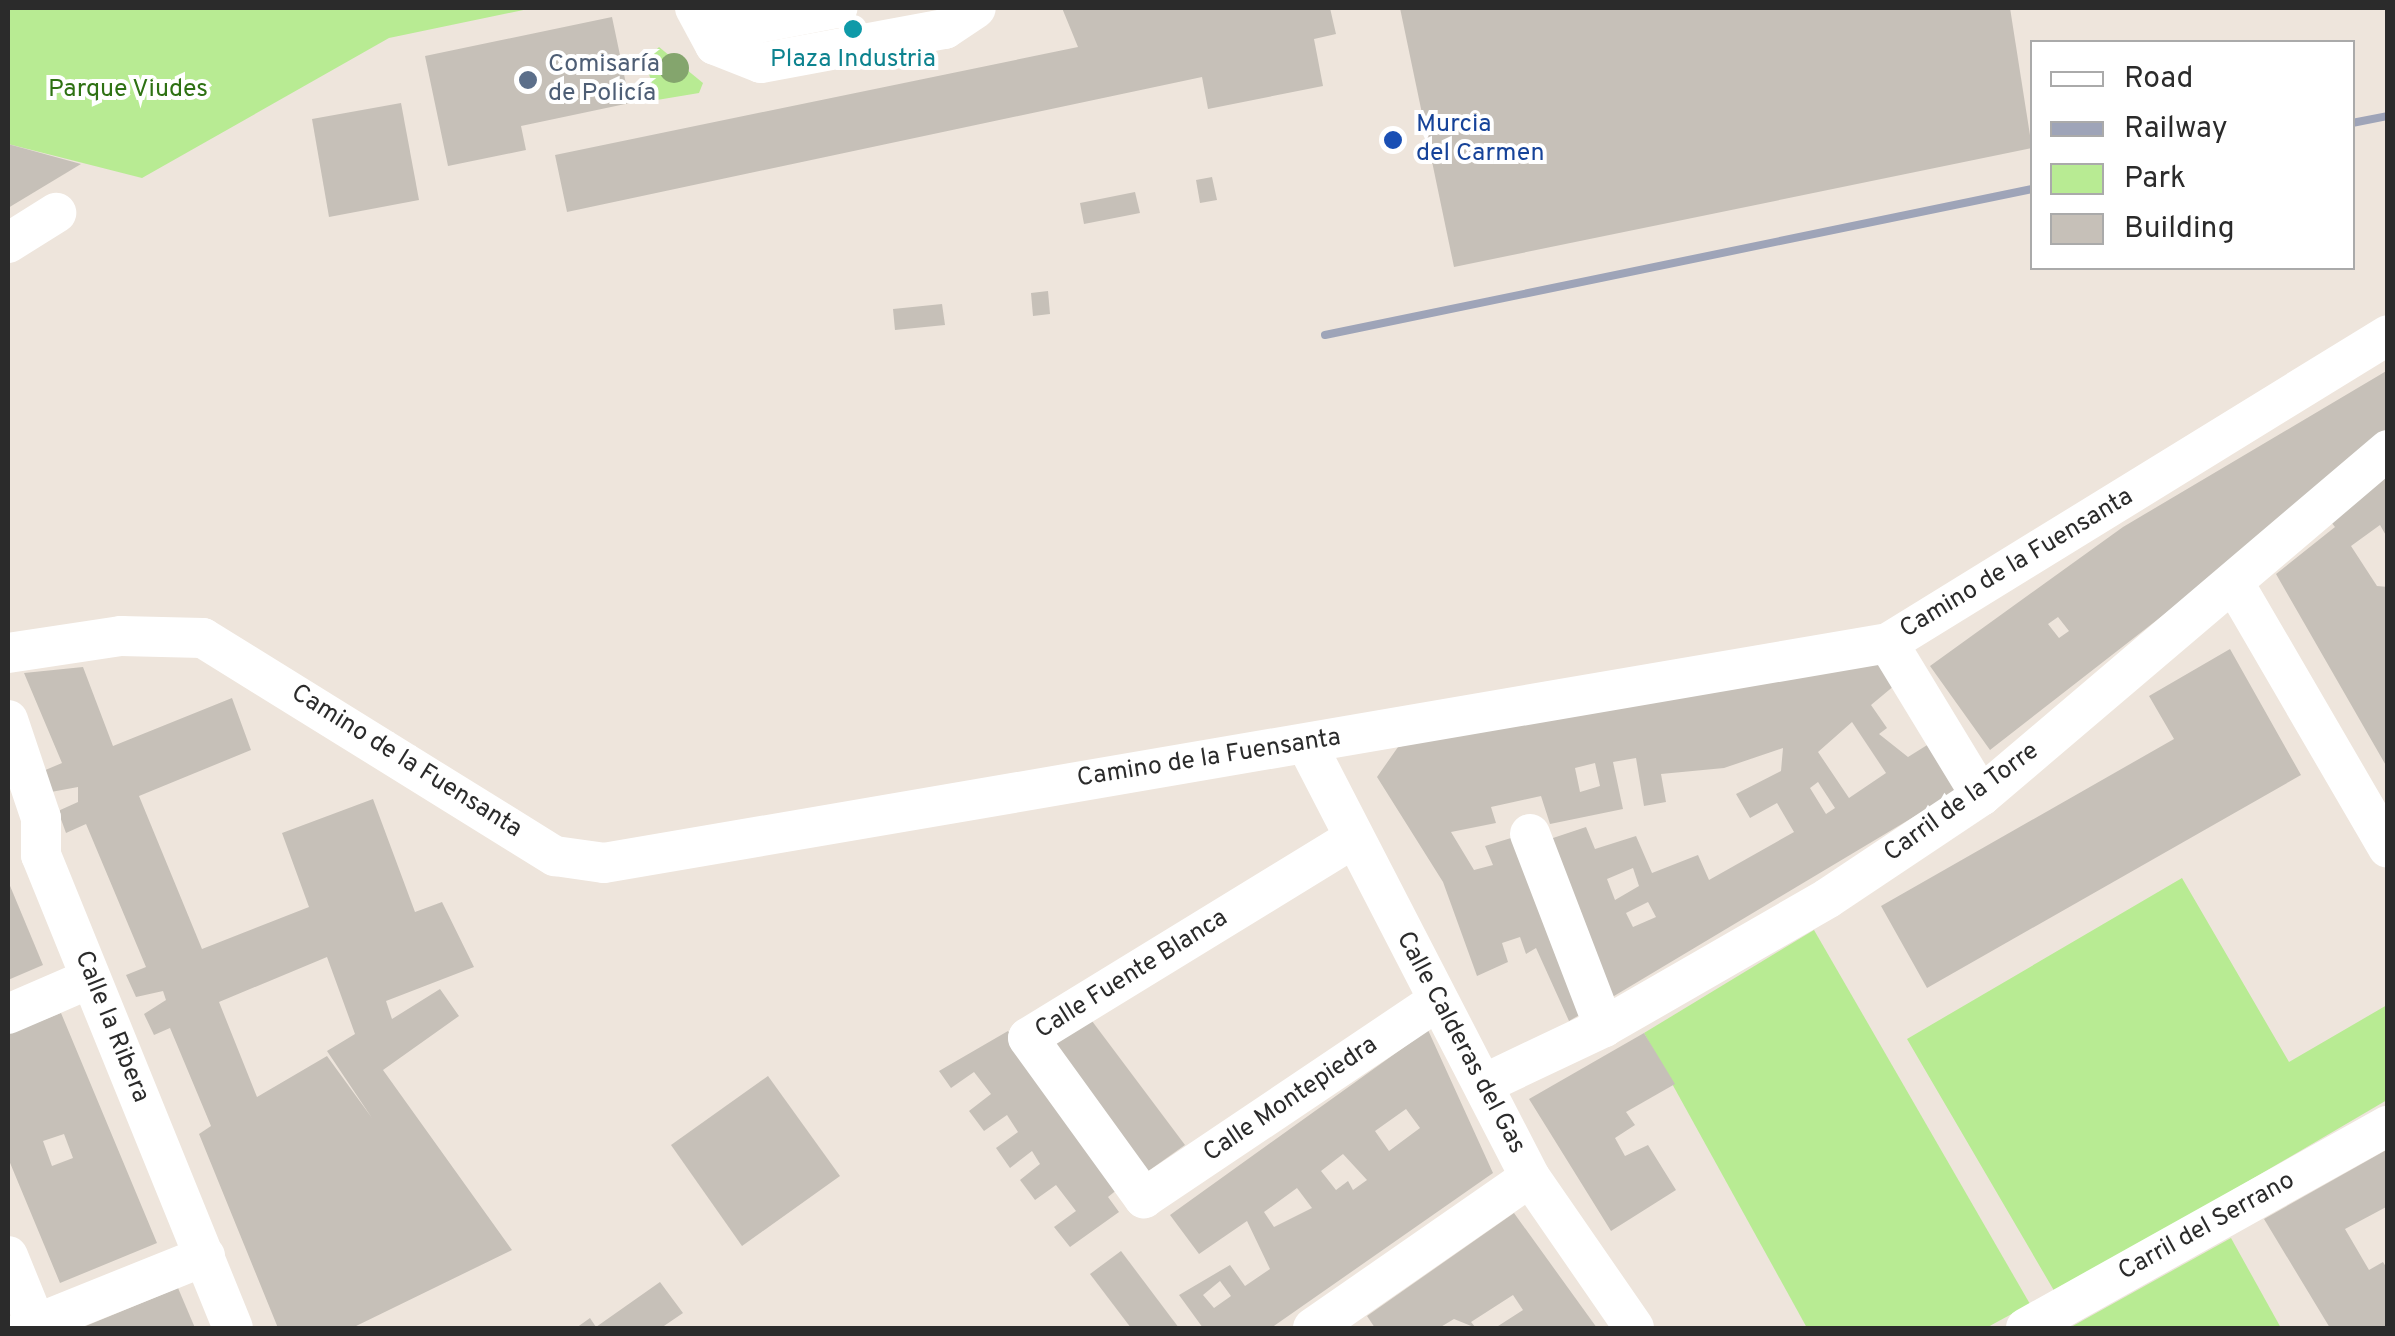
<!DOCTYPE html>
<html>
<head>
<meta charset="utf-8">
<style>
  body { margin:0 }
  #map { position:relative; width:2395px; height:1336px; overflow:hidden; background:#eee5dc; font-family:Overpass,sans-serif }
  div>[style] { position:absolute }
  .green>* { inset:0; background:#b8eb93 }
  .building>* { inset:0; background:#c6c0b8 }
  .minor>* { height:40px; margin:-20px; padding:0 20px; transform-origin:20px; border-radius:20px; background:#fff }
  .rail>* { height:8px; margin:-4px; padding:0 4px; transform-origin:4px; border-radius:4px; background:#9ea4b8 }
  .trees>* { width:30px; height:30px; margin:-15px; border-radius:50%; background:#84a56d }
  .dots>* { width:28px; height:28px; translate:-50% -50%; box-sizing:border-box; border:5px solid #fff; border-radius:50% }
  span { translate:-50% -50%; white-space:nowrap; text-align:center; line-height:1.15; -webkit-text-stroke:8px #fff; paint-order:stroke }
  .culture-label { font-size:25px; color:#0d838f }
  .service-label { font-size:25px; color:#4e5e75 }
  .left { translate:0 -50%; text-align:left }
  .park-label { font-size:25px; color:#2e7113 }
  .transit-label { font-size:25px; color:#164399 }
  .street-label { font-size:25px; color:#2b2b2b }
  .frame { position:absolute; inset:0; border:10px solid #2b2b2b; pointer-events:none }
  .legend { position:absolute; left:2030px; top:40px; width:325px; height:230px; box-sizing:border-box; background:#fff; border:2px solid #aaa; margin:0; padding:12px 18px; list-style:none; font-size:30px; color:#2b2b2b }
  .legend li { display:flex; align-items:center; gap:20px; height:50px }
  .legend b { width:50px; border:2px solid #aaa }
</style>
</head>
<body>
<div id="map">
  <div class="green">
    <i style="clip-path:polygon(8px 8px,533px 8px,389px 38px,142px 178px,8px 144px)"></i>
    <i style="clip-path:polygon(659px 47px,703px 83px,699px 93px,657px 100px,645px 61px)"></i>
    <i style="clip-path:polygon(2182px 878px,2289px 1062px,2387px 1005px,2387px 1100px,2056px 1294px,1907px 1039px)"></i>
    <i style="clip-path:polygon(1814px 930px,2030px 1304px,1986px 1328px,1807px 1328px,1644px 1033px)"></i>
    <i style="clip-path:polygon(2231px 1238px,2281px 1328px,2072px 1328px,2071px 1327px)"></i>
  </div>
  <div class="building">
    <i style="clip-path:polygon(1062px 8px,1330px 8px,1336px 34px,1314px 39px,1323px 86px,1208px 109px,1202px 77px,567px 212px,555px 155px,1078px 47px)"></i>
    <i style="clip-path:polygon(1400px 8px,2010px 8px,2032px 148px,1454px 267px)"></i>
    <i style="clip-path:polygon(612px 17px,630px 103px,521px 126px,526px 150px,448px 166px,425px 56px)"></i>
    <i style="clip-path:polygon(401px 103px,419px 200px,329px 217px,312px 119px)"></i>
    <i style="clip-path:polygon(8px 144px,81px 164px,8px 208px)"></i>
    <i style="clip-path:polygon(1212px 177px,1217px 200px,1200px 203px,1196px 180px)"></i>
    <i style="clip-path:polygon(1135px 192px,1140px 213px,1084px 224px,1080px 203px)"></i>
    <i style="clip-path:polygon(1048px 291px,1050px 314px,1033px 316px,1031px 293px)"></i>
    <i style="clip-path:polygon(942px 304px,945px 325px,895px 330px,893px 309px)"></i>
    <i style="clip-path:polygon(evenodd,2388px 370px,2388px 440px,1990px 750px,1930px 666px,2123px 527px,2388px 370px,2058px 617px,2069px 631px,2059px 638px,2048px 624px,2058px 617px)"></i>
    <i style="clip-path:polygon(2388px 467px,2388px 539px,2380px 525px,2351px 546px,2377px 586px,2388px 587px,2388px 769px,2276px 574px,2335px 527px,2323px 512px)"></i>
    <i style="clip-path:polygon(2230px 649px,2301px 775px,1927px 988px,1881px 906px,2174px 739px,2149px 696px)"></i>
    <i style="clip-path:polygon(evenodd,1878px 660px,1895px 685px,1871px 705px,1887px 728px,1879px 734px,1908px 757px,1932px 742px,1962px 788px,1604px 1002px,1541px 842px,1586px 827px,1595px 849px,1636px 836px,1652px 873px,1698px 855px,1709px 880px,1794px 832px,1777px 803px,1750px 818px,1736px 794px,1781px 771px,1783px 748px,1724px 768px,1661px 774px,1666px 802px,1644px 806px,1636px 758px,1613px 762px,1623px 809px,1550px 824px,1541px 796px,1491px 807px,1496px 823px,1451px 832px,1474px 870px,1493px 865px,1485px 846px,1524px 834px,1590px 1009px,1569px 1021px,1536px 948px,1526px 954px,1520px 937px,1502px 943px,1508px 962px,1477px 976px,1443px 882px,1377px 777px,1398px 747px,1420px 742px,1878px 660px,1852px 722px,1886px 773px,1849px 798px,1818px 752px,1852px 722px,1878px 660px,1595px 763px,1600px 786px,1580px 792px,1575px 768px,1595px 763px,1878px 660px,1818px 782px,1835px 808px,1826px 814px,1810px 788px,1818px 782px,1878px 660px,1633px 868px,1639px 886px,1615px 900px,1607px 879px,1633px 868px,1878px 660px,1648px 902px,1656px 917px,1633px 927px,1626px 913px,1648px 902px)"></i>
    <i style="clip-path:polygon(evenodd,83px 667px,113px 746px,232px 698px,251px 750px,139px 796px,202px 949px,309px 907px,282px 833px,373px 799px,415px 912px,442px 902px,474px 967px,386px 1001px,392px 1019px,440px 989px,459px 1016px,383px 1070px,512px 1250px,352px 1328px,278px 1328px,199px 1134px,211px 1126px,170px 1028px,154px 1035px,144px 1014px,166px 1000px,163px 991px,136px 997px,126px 975px,146px 967px,86px 824px,66px 833px,58px 811px,78px 802px,78px 787px,51px 792px,43px 771px,62px 763px,24px 673px,83px 667px,327px 957px,355px 1034px,327px 1051px,372px 1118px,327px 1056px,257px 1097px,219px 1002px,327px 957px)"></i>
    <i style="clip-path:polygon(8px 881px,43px 965px,8px 980px)"></i>
    <i style="clip-path:polygon(evenodd,61px 1013px,157px 1243px,60px 1283px,8px 1158px,8px 1034px,61px 1013px,64px 1134px,73px 1158px,52px 1166px,43px 1141px,64px 1134px)"></i>
    <i style="clip-path:polygon(1089px 1017px,1185px 1145px,1147px 1172px,1050px 1040px)"></i>
    <i style="clip-path:polygon(evenodd,1428px 1030px,1493px 1173px,1271px 1328px,1203px 1328px,1179px 1295px,1230px 1265px,1245px 1286px,1270px 1269px,1247px 1221px,1199px 1254px,1170px 1215px,1428px 1030px,1406px 1109px,1420px 1128px,1389px 1151px,1375px 1131px,1406px 1109px,1428px 1030px,1343px 1154px,1367px 1180px,1353px 1190px,1348px 1181px,1336px 1190px,1321px 1171px,1343px 1154px,1428px 1030px,1297px 1188px,1312px 1208px,1274px 1227px,1264px 1212px,1297px 1188px,1428px 1030px,1220px 1281px,1231px 1296px,1214px 1308px,1203px 1295px,1220px 1281px)"></i>
    <i style="clip-path:polygon(1008px 1031px,1124px 1184px,1108px 1197px,1119px 1212px,1070px 1247px,1054px 1227px,1076px 1211px,1056px 1185px,1035px 1200px,1020px 1180px,1040px 1164px,1032px 1151px,1010px 1168px,996px 1148px,1018px 1132px,1007px 1115px,984px 1131px,969px 1111px,991px 1094px,974px 1072px,951px 1088px,939px 1071px)"></i>
    <i style="clip-path:polygon(1644px 1033px,1675px 1084px,1626px 1112px,1635px 1125px,1615px 1138px,1625px 1156px,1648px 1145px,1676px 1190px,1611px 1231px,1529px 1099px)"></i>
    <i style="clip-path:polygon(768px 1076px,840px 1176px,742px 1246px,671px 1145px)"></i>
    <i style="clip-path:polygon(2388px 1149px,2388px 1206px,2345px 1229px,2369px 1270px,2383px 1262px,2388px 1270px,2388px 1328px,2330px 1328px,2264px 1219px)"></i>
    <i style="clip-path:polygon(1514px 1213px,1597px 1328px,1495px 1328px,1523px 1310px,1513px 1295px,1471px 1322px,1476px 1328px,1454px 1319px,1439px 1328px,1375px 1328px,1367px 1316px)"></i>
    <i style="clip-path:polygon(1121px 1251px,1179px 1328px,1131px 1328px,1090px 1274px)"></i>
    <i style="clip-path:polygon(660px 1282px,683px 1313px,661px 1328px,576px 1328px,590px 1318px,596px 1327px)"></i>
    <i style="clip-path:polygon(178px 1288px,195px 1328px,81px 1328px)"></i>
  </div>
  <div class="minor">
    <i style="left:695px;top:8px;width:42px;rotate:61.6deg"></i>
    <i style="left:715px;top:45px;width:49px;rotate:21.4deg"></i>
    <i style="left:761px;top:63px;width:187px;rotate:-10.5deg"></i>
    <i style="left:945px;top:29px;width:37px;rotate:-34deg"></i>
    <i style="left:707px;top:8px;width:50px;rotate:18.8deg"></i>
    <i style="left:754px;top:24px;width:85px;rotate:-10.9deg"></i>
    <i style="left:8px;top:243px;width:57px;rotate:-32deg"></i>
    <i style="left:2235px;top:585px;width:304px;rotate:59.8deg"></i>
    <i style="left:1888px;top:643px;width:179px;rotate:58.7deg"></i>
    <i style="left:8px;top:653px;width:114px;rotate:-8.6deg"></i>
    <i style="left:121px;top:636px;width:82px;rotate:1.4deg"></i>
    <i style="left:203px;top:638px;width:414px;rotate:31.8deg"></i>
    <i style="left:555px;top:856px;width:49px;rotate:8.1deg"></i>
    <i style="left:604px;top:863px;width:1303px;rotate:-9.72deg"></i>
    <i style="left:1888px;top:643px;width:587px;rotate:-31.63deg"></i>
    <i style="left:8px;top:720px;width:103px;rotate:71.4deg"></i>
    <i style="left:41px;top:818px;width:37px;rotate:90deg"></i>
    <i style="left:41px;top:855px;width:510px;rotate:67.91deg"></i>
    <i style="left:1307px;top:745px;width:486px;rotate:62.7deg"></i>
    <i style="left:1530px;top:1177px;width:183px;rotate:55.4deg"></i>
    <i style="left:1530px;top:834px;width:207px;rotate:69deg"></i>
    <i style="left:1354px;top:838px;width:382px;rotate:148.5deg"></i>
    <i style="left:1028px;top:1038px;width:198px;rotate:54.1deg"></i>
    <i style="left:1144px;top:1198px;width:353px;rotate:-33.9deg"></i>
    <i style="left:8px;top:1014px;width:90px;rotate:-23.4deg"></i>
    <i style="left:1486px;top:1083px;width:131px;rotate:-25.4deg"></i>
    <i style="left:1604px;top:1027px;width:258px;rotate:-29.9deg"></i>
    <i style="left:1828px;top:898px;width:184px;rotate:-33.7deg"></i>
    <i style="left:1981px;top:796px;width:534px;rotate:-40.37deg"></i>
    <i style="left:8px;top:1256px;width:74px;rotate:67.9deg"></i>
    <i style="left:26px;top:1328px;width:193px;rotate:-21.9deg"></i>
    <i style="left:1313px;top:1328px;width:264px;rotate:-34.8deg"></i>
    <i style="left:2026px;top:1328px;width:415px;rotate:-29.2deg"></i>
  </div>
  <div class="rail">
    <i style="left:2352px;top:123px;width:37px;rotate:-11deg"></i>
    <i style="left:1325px;top:335px;width:722px;rotate:-11.67deg"></i>
  </div>
  <div class="trees">
    <i style="left:674px;top:68px"></i>
  </div>
  <div class="dots">
    <i style="left:853px;top:29px;background:#0f9aa8"></i>
    <i style="left:528px;top:80px;background:#5c6f8a"></i>
    <i style="left:1393px;top:140px;background:#1a4fb4"></i>
  </div>
  <div class="culture-label">
    <span style="left:853px;top:60px">Plaza Industria</span>
  </div>
  <div class="service-label">
    <span class="left" style="left:548px;top:80px">Comisaría<br>de Policía</span>
  </div>
  <div class="park-label">
    <span style="left:128px;top:90px">Parque Viudes</span>
  </div>
  <div class="transit-label">
    <span class="left" style="left:1416px;top:140px">Murcia<br>del Carmen</span>
  </div>
  <div class="street-label">
    <span style="left:2017px;top:564px;rotate:-31deg">Camino de la Fuensanta</span>
    <span style="left:1209px;top:759px;rotate:-9deg">Camino de la Fuensanta</span>
    <span style="left:406px;top:762px;rotate:32deg">Camino de la Fuensanta</span>
    <span style="left:1962px;top:803px;rotate:-36deg">Carril de la Torre</span>
    <span style="left:1132px;top:975px;rotate:-32deg">Calle Fuente Blanca</span>
    <span style="left:111px;top:1027px;rotate:68deg">Calle la Ribera</span>
    <span style="left:1460px;top:1043px;rotate:62deg">Calle Calderas del Gas</span>
    <span style="left:1291px;top:1100px;rotate:-34deg">Calle Montepiedra</span>
    <span style="left:2207px;top:1227px;rotate:-29deg">Carril del Serrano</span>
  </div>
  <div class="frame"></div>
  <ul class="legend">
  <li><b style="height:12px;background:#fff"></b>Road</li>
  <li><b style="height:12px;background:#9ea4b8"></b>Railway</li>
  <li><b style="height:28px;background:#b8eb93"></b>Park</li>
  <li><b style="height:28px;background:#c6c0b8"></b>Building</li>
  </ul>
</div>
</body>
</html>
